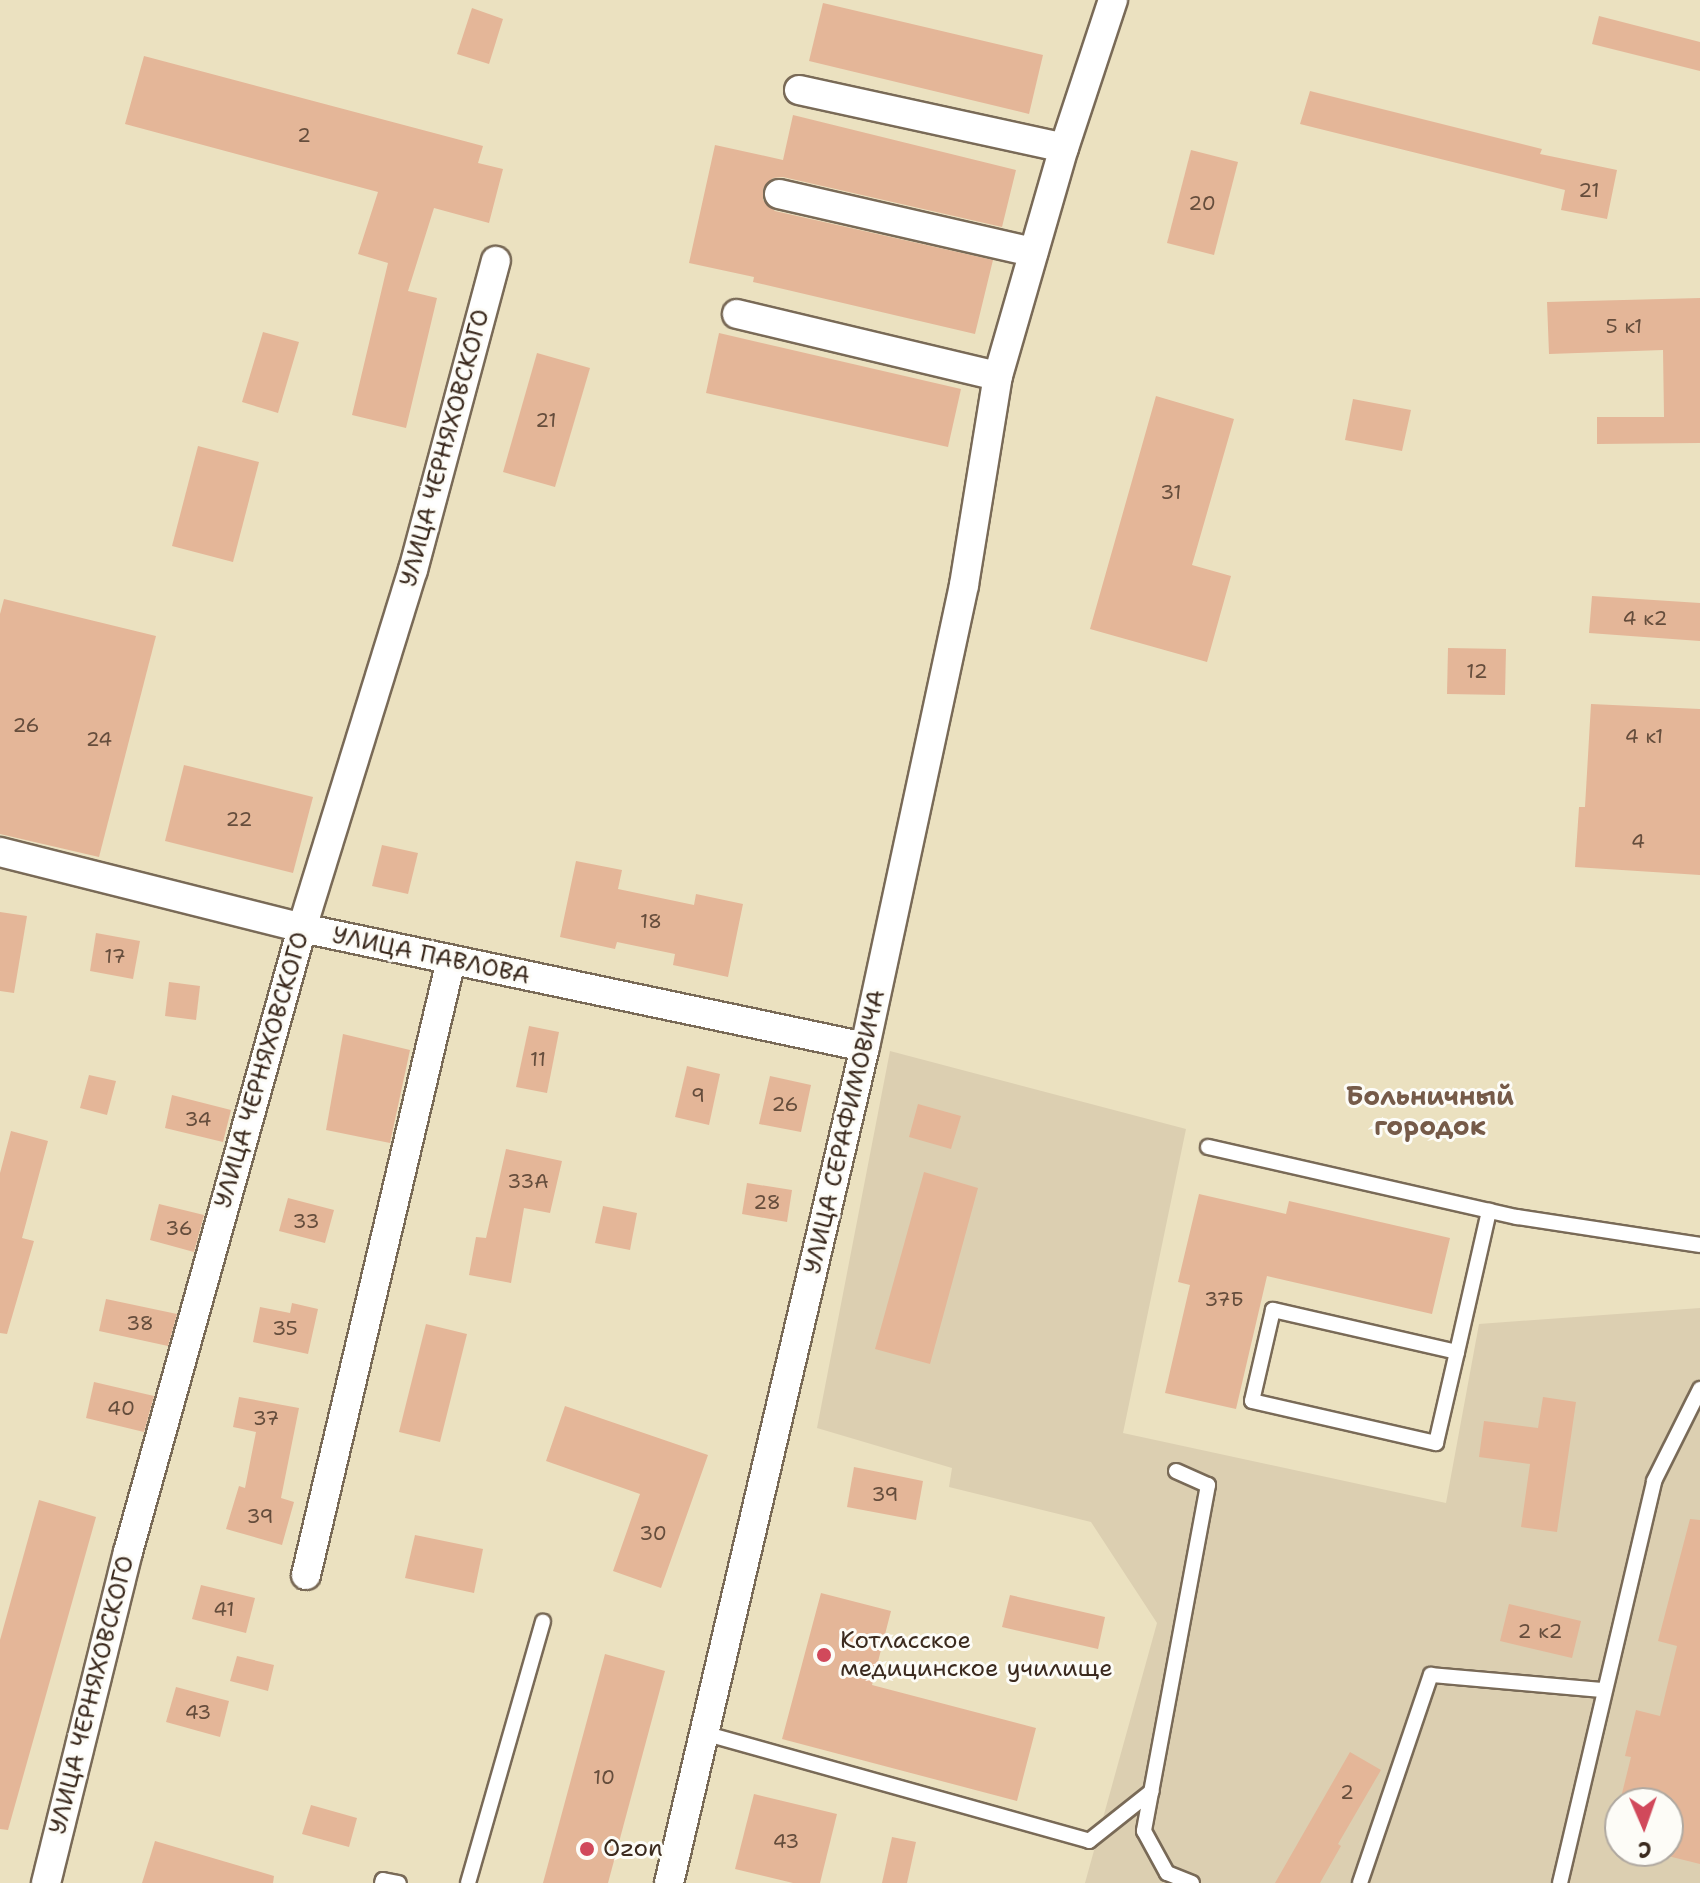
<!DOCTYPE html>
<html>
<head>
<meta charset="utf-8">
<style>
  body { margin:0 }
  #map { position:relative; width:1700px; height:1883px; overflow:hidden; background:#ebe1c0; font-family:"Shantell Sans",sans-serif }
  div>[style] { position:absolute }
  .built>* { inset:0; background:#dccfb1 }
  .building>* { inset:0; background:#e4b698 }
  .roads { filter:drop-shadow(2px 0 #796a57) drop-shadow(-2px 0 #796a57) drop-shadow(0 2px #796a57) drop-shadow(0 -2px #796a57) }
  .lane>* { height:14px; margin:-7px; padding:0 7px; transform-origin:7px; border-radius:7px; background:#fff }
  .street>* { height:28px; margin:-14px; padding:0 14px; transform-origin:14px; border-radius:14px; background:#fff }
  .dots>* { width:22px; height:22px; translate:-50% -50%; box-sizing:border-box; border:4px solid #fdfcf7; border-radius:50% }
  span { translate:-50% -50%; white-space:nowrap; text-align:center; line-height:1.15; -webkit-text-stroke:6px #fdfcf7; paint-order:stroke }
  .number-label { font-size:20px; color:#654d3c }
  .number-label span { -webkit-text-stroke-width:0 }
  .street-label { font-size:24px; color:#3b2a1e }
  .poi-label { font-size:24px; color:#3b2a1e }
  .left { translate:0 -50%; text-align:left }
  .neighbourhood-label { font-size:26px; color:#765b49; font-weight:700 }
  .north { position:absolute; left:1604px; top:1787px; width:80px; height:80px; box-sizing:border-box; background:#fdfcf7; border:2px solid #afa8a0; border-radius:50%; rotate:178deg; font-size:22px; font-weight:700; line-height:32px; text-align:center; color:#3b2a1e }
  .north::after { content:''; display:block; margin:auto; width:28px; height:36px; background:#d1495b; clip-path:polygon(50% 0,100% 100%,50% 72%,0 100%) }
</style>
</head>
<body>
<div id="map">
  <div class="built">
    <i style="clip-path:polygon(evenodd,890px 1051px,1186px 1129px,1123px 1433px,1446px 1503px,1479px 1324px,1700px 1308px,1700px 1883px,1085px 1883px,1157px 1623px,1091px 1522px,949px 1487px,952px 1468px,817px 1428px,890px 1051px,1620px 1803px,1668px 1803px,1668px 1851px,1620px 1851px,1620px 1803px)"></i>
  </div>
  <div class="building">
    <i style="clip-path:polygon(823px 3px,1043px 55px,1029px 114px,809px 61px)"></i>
    <i style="clip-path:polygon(472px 8px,503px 19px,489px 64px,457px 54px)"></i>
    <i style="clip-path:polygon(1599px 16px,1700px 42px,1700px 71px,1592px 44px)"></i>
    <i style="clip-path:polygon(144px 56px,483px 146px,478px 163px,503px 169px,489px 223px,434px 208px,408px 291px,437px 298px,406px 428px,352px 415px,388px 263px,358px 254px,378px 192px,125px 124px)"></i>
    <i style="clip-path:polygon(1310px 91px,1542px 149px,1540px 154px,1617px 170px,1607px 219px,1561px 210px,1565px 190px,1300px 124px)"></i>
    <i style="clip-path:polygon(793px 115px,1016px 170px,1002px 227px,783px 177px,773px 178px,763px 189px,763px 200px,775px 211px,993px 260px,975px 334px,753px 282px,754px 277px,689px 263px,715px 145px,783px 160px)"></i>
    <i style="clip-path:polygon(1191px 150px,1238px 162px,1214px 255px,1167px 243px)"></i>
    <i style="clip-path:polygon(1700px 298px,1700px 443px,1597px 444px,1597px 417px,1664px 417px,1663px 350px,1549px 354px,1547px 302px)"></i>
    <i style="clip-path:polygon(263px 332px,299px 342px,278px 413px,242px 402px)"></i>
    <i style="clip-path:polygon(719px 333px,961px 389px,948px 447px,706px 393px)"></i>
    <i style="clip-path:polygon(537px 353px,590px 368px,555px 487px,503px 472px)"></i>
    <i style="clip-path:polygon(1156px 396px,1234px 419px,1192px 565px,1231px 576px,1207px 662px,1090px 629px)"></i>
    <i style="clip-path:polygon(1353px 399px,1411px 410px,1402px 451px,1345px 440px)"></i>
    <i style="clip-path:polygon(198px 446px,259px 462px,233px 562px,172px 546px)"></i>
    <i style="clip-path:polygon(1592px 596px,1700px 603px,1700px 641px,1589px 633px)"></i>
    <i style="clip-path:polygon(4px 599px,156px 636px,99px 857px,0 834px,0 614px)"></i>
    <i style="clip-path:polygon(1448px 648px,1506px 649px,1505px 695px,1447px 694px)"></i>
    <i style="clip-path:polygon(1591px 704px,1700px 709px,1700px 875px,1575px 867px,1579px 807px,1585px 807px)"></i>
    <i style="clip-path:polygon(184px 765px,313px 797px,293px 873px,165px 841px)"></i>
    <i style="clip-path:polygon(382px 845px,418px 853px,408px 894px,372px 886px)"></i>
    <i style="clip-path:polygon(576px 861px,622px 870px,618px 889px,694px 905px,696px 894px,743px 904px,728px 977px,673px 965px,675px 954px,617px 942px,615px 949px,560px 937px)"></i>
    <i style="clip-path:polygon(0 912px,27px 916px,14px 993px,0 991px)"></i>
    <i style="clip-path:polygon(96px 933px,140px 941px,133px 979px,90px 971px)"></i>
    <i style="clip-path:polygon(169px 982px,200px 986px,196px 1020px,165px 1016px)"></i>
    <i style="clip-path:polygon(529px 1026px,559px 1032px,547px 1093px,516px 1087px)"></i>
    <i style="clip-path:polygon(343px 1034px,410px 1050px,390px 1143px,326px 1130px)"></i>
    <i style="clip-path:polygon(687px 1066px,720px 1074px,709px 1125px,675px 1117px)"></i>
    <i style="clip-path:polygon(89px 1075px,116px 1081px,107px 1115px,80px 1108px)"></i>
    <i style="clip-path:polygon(770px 1076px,811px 1085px,801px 1132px,759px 1124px)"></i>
    <i style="clip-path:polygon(172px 1095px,231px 1110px,223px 1142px,165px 1128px)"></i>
    <i style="clip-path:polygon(918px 1104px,961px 1116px,951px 1149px,909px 1137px)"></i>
    <i style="clip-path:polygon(11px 1131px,48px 1141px,22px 1238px,34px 1241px,7px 1334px,0 1333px,0 1173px)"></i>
    <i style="clip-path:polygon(506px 1149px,562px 1161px,550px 1213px,524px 1208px,511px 1283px,469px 1275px,476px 1237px,486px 1238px)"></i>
    <i style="clip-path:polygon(924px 1172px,978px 1188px,930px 1364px,875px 1349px)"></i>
    <i style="clip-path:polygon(747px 1183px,792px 1190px,787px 1222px,742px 1214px)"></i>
    <i style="clip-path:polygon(1199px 1194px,1286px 1214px,1289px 1201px,1450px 1238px,1432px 1314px,1267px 1276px,1236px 1409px,1165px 1393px,1190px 1285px,1178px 1282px)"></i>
    <i style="clip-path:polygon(288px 1198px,334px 1210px,325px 1243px,279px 1231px)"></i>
    <i style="clip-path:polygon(159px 1204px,204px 1215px,194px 1252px,150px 1240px)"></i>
    <i style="clip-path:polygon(603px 1206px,637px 1213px,630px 1250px,595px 1243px)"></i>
    <i style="clip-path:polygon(106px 1299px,177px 1314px,168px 1346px,99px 1331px)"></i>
    <i style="clip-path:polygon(292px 1303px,318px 1309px,308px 1354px,253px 1342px,260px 1307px,290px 1313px)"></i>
    <i style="clip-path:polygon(426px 1324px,467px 1334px,440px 1442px,399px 1432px)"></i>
    <i style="clip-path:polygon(94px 1382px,154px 1396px,144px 1432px,86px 1418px)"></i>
    <i style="clip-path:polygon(239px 1397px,299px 1408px,281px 1498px,294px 1502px,282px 1545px,226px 1529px,239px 1486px,245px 1488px,256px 1432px,233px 1427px)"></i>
    <i style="clip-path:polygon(1543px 1397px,1576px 1402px,1557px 1532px,1521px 1527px,1530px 1464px,1479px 1457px,1484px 1421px,1538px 1428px)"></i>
    <i style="clip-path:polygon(565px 1406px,708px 1455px,661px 1588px,613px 1571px,640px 1494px,546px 1461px)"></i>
    <i style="clip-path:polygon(854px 1467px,923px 1481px,916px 1520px,847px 1507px)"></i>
    <i style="clip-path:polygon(39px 1500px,96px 1517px,8px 1830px,0 1829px,0 1640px)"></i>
    <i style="clip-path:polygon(1690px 1519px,1700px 1520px,1700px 1864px,1648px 1851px,1668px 1851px,1668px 1803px,1620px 1803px,1620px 1844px,1610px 1842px,1631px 1757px,1625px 1756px,1636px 1710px,1660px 1716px,1677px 1646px,1658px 1641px)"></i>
    <i style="clip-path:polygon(415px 1535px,483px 1549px,474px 1593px,405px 1578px)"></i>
    <i style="clip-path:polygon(201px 1585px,255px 1598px,246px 1633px,192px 1619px)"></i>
    <i style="clip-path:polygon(821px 1593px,891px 1611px,872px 1685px,1036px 1728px,1017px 1801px,782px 1739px)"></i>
    <i style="clip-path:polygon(1010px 1595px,1105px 1617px,1098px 1649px,1002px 1627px)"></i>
    <i style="clip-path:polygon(1509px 1604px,1581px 1621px,1572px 1658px,1500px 1641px)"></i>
    <i style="clip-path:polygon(605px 1654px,665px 1671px,608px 1883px,543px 1883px)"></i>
    <i style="clip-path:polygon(237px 1656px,274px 1665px,268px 1691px,230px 1681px)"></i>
    <i style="clip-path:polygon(176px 1687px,229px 1701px,220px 1737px,166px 1722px)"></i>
    <i style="clip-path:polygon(1350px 1752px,1381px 1770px,1338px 1844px,1341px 1846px,1320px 1883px,1275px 1883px)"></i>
    <i style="clip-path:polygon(754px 1794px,837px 1814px,820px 1883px,793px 1883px,735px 1869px)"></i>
    <i style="clip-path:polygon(311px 1805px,357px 1818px,349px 1847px,302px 1834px)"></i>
    <i style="clip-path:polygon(892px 1837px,916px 1842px,907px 1883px,882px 1883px)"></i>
    <i style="clip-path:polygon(155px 1841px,274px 1876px,273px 1883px,142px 1883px)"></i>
  </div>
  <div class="roads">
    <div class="lane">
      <i style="left:1208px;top:1147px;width:317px;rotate:12.8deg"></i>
      <i style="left:1517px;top:1217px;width:185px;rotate:8.7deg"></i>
      <i style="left:1457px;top:1352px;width:189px;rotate:-167.1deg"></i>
      <i style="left:1273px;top:1310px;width:93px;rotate:103deg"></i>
      <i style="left:1252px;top:1401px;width:189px;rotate:12.9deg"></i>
      <i style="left:1436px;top:1443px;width:93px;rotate:-77deg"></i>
      <i style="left:1457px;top:1352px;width:145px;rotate:-77.2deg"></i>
      <i style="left:1176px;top:1471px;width:35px;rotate:24deg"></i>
      <i style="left:1208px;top:1485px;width:352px;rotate:100.5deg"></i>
      <i style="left:1144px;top:1831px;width:48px;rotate:61.3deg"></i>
      <i style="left:1167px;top:1873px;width:27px;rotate:22deg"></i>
      <i style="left:707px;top:1734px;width:397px;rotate:15.6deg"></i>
      <i style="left:1089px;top:1841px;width:80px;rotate:-38.4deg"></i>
      <i style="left:382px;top:1883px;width:3px;rotate:-72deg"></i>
      <i style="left:383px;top:1880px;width:16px;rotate:11deg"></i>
      <i style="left:468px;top:1883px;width:272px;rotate:-74deg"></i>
      <i style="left:1360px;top:1883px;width:220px;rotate:-71.2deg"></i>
      <i style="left:1431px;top:1675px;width:173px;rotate:5deg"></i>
      <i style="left:1560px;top:1883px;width:413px;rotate:-76.8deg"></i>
      <i style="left:1654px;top:1481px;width:103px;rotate:-63.4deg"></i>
    </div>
    <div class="street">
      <i style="left:799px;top:90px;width:271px;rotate:12.3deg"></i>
      <i style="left:779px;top:194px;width:261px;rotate:12.9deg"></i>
      <i style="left:737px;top:314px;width:268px;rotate:13.4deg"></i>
      <i style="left:0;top:852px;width:311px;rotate:14.1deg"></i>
      <i style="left:302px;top:928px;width:575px;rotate:11.93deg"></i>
      <i style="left:306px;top:1575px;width:632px;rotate:-76.73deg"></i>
      <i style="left:46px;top:1883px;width:341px;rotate:-76.1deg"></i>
      <i style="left:128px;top:1552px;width:648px;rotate:-74.42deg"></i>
      <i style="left:302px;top:928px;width:375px;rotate:-72.8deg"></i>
      <i style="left:413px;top:570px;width:320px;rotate:-75deg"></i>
      <i style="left:669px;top:1883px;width:859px;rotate:-76.81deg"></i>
      <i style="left:865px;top:1047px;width:472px;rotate:-77.9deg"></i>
      <i style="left:964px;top:585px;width:212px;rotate:-80.8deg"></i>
      <i style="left:998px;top:376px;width:237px;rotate:-73.9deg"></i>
      <i style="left:1064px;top:148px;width:156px;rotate:-71.7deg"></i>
    </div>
  </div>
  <div class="dots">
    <i style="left:824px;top:1655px;background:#d1495b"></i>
    <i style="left:587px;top:1849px;background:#d1495b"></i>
  </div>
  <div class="number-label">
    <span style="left:304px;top:135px">2</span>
    <span style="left:1589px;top:190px">21</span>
    <span style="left:1202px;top:203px">20</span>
    <span style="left:1624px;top:326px">5 к1</span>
    <span style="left:546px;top:420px">21</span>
    <span style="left:1171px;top:492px">31</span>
    <span style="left:1645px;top:618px">4 к2</span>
    <span style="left:1477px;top:671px">12</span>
    <span style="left:26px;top:725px">26</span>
    <span style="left:1644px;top:736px">4 к1</span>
    <span style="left:99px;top:739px">24</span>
    <span style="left:239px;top:819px">22</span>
    <span style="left:1638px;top:841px">4</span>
    <span style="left:651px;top:921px">18</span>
    <span style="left:115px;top:956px">17</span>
    <span style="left:538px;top:1059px">11</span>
    <span style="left:698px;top:1095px">9</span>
    <span style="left:785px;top:1104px">26</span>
    <span style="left:198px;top:1119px">34</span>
    <span style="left:528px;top:1181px">33А</span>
    <span style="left:767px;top:1202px">28</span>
    <span style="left:306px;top:1221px">33</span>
    <span style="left:179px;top:1228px">36</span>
    <span style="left:1224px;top:1299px">37Б</span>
    <span style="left:140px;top:1323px">38</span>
    <span style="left:285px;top:1328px">35</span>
    <span style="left:121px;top:1408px">40</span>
    <span style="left:266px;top:1418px">37</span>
    <span style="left:885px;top:1494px">39</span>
    <span style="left:260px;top:1516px">39</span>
    <span style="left:653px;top:1533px">30</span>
    <span style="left:224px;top:1609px">41</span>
    <span style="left:1540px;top:1631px">2 к2</span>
    <span style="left:198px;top:1712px">43</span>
    <span style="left:604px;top:1777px">10</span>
    <span style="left:1347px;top:1792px">2</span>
    <span style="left:786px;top:1841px">43</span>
  </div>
  <div class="street-label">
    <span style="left:445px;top:448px;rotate:-75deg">УЛИЦА ЧЕРНЯХОВСКОГО</span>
    <span style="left:431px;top:956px;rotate:12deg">УЛИЦА ПАВЛОВА</span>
    <span style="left:262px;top:1070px;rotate:-74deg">УЛИЦА ЧЕРНЯХОВСКОГО</span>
    <span style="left:845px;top:1132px;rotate:-77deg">УЛИЦА СЕРАФИМОВИЧА</span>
    <span style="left:92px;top:1695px;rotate:-76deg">УЛИЦА ЧЕРНЯХОВСКОГО</span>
  </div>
  <div class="poi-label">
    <span class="left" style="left:840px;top:1655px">Котласское<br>медицинское училище</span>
    <span class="left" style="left:603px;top:1849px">Ozon</span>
  </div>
  <div class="neighbourhood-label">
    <span style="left:1430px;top:1111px">Больничный<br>городок</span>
  </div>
  <div class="north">С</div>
</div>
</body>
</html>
